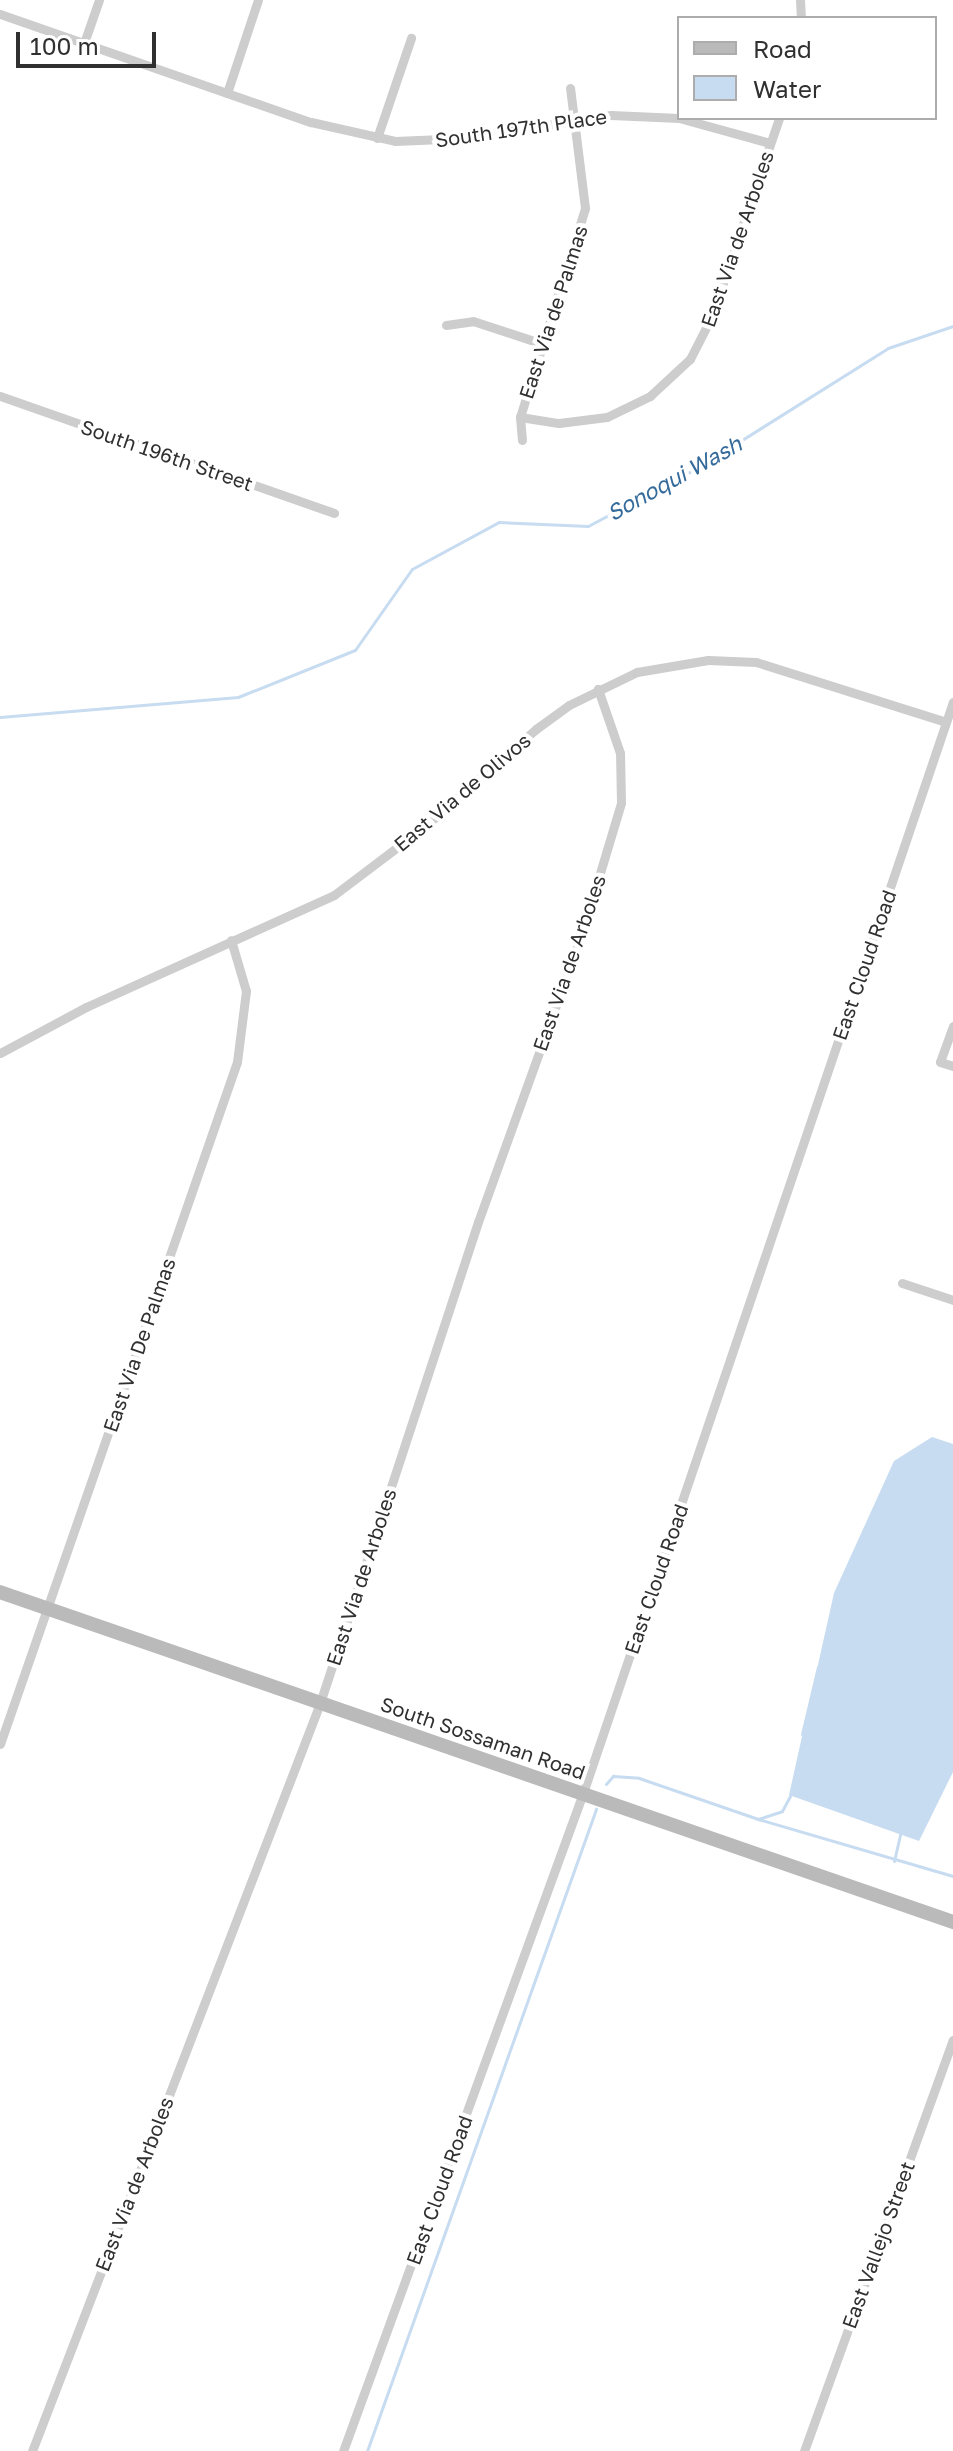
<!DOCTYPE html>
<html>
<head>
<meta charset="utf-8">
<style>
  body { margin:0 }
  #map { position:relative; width:953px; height:2451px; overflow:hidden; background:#fff; font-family:"Golos Text",sans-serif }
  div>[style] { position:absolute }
  .water>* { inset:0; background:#c7dcf0 }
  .stream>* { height:3px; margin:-1.5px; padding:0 1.5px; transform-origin:1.5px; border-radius:1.5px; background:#c7dcf0 }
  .street>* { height:9px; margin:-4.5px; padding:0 4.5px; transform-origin:4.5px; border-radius:4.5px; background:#cdcdcd }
  .secondary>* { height:14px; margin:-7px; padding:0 7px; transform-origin:7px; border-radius:7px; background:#bababa }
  span { translate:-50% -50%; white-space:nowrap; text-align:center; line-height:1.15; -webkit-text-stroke:8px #fff; paint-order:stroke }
  .street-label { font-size:20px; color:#303030 }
  .water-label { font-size:22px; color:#356b9b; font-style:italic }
  .legend { position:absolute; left:677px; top:16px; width:260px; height:104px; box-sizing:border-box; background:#fff; border:2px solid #acacac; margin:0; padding:10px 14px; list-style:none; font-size:24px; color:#303030 }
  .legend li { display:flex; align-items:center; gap:16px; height:40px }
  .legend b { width:40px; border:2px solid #acacac }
  .scale { position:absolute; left:16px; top:32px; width:140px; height:36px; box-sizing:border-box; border:4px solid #303030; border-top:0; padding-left:10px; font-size:24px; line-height:28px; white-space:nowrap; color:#303030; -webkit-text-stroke:6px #fff; paint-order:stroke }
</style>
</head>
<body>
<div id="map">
  <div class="water">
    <i style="clip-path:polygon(932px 1437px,953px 1444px,953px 1772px,919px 1841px,789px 1795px,834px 1593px,894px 1461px)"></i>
  </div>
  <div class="stream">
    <i style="left:0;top:717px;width:239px;rotate:-4.8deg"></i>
    <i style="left:238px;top:697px;width:126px;rotate:-21.9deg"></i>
    <i style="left:355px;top:650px;width:99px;rotate:-54.9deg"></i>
    <i style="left:412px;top:569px;width:99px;rotate:-28.4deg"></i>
    <i style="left:499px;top:522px;width:89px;rotate:2.6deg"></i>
    <i style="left:588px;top:526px;width:126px;rotate:-28deg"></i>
    <i style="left:699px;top:467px;width:223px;rotate:-32.2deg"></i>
    <i style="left:888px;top:348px;width:69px;rotate:-18.7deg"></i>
    <i style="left:802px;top:1734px;width:69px;rotate:-76.6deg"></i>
    <i style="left:606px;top:1784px;width:11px;rotate:-49deg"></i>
    <i style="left:613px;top:1776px;width:26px;rotate:4deg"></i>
    <i style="left:639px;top:1778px;width:126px;rotate:19deg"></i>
    <i style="left:758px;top:1819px;width:203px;rotate:16.3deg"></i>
    <i style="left:758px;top:1819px;width:25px;rotate:-18deg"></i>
    <i style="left:782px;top:1811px;width:21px;rotate:-62deg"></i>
    <i style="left:894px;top:1861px;width:28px;rotate:-77deg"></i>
    <i style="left:367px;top:2451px;width:682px;rotate:-70.37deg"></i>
  </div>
  <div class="street">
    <i style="left:800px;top:0;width:18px;rotate:87deg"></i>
    <i style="left:0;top:14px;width:329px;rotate:19.2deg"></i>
    <i style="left:311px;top:122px;width:86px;rotate:12.7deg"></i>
    <i style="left:395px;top:141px;width:71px;rotate:-2.4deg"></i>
    <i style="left:466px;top:138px;width:147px;rotate:-9deg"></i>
    <i style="left:611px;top:115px;width:68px;rotate:2.5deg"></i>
    <i style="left:84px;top:43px;width:46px;rotate:-70.8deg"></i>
    <i style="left:227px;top:93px;width:98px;rotate:-71.6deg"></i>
    <i style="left:679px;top:118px;width:94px;rotate:15.4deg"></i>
    <i style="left:377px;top:138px;width:106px;rotate:-71.2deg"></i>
    <i style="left:446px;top:325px;width:27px;rotate:-8deg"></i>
    <i style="left:473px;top:321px;width:74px;rotate:18.2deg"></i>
    <i style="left:0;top:396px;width:354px;rotate:19.3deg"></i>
    <i style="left:520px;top:417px;width:39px;rotate:9deg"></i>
    <i style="left:559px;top:423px;width:48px;rotate:-7.1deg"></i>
    <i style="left:607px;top:417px;width:48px;rotate:-26deg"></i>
    <i style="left:650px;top:396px;width:54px;rotate:-42.8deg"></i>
    <i style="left:690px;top:359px;width:46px;rotate:-62.9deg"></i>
    <i style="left:711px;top:318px;width:211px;rotate:-71.2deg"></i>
    <i style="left:522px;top:440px;width:23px;rotate:-95deg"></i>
    <i style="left:520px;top:417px;width:219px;rotate:-72.7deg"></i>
    <i style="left:585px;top:208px;width:121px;rotate:-97.1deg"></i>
    <i style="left:953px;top:1026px;width:38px;rotate:110deg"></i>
    <i style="left:940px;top:1062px;width:14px;rotate:17deg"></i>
    <i style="left:0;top:1053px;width:98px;rotate:-28.1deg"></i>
    <i style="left:86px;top:1007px;width:272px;rotate:-24.3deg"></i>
    <i style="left:334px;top:895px;width:113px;rotate:-37.1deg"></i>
    <i style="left:424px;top:827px;width:149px;rotate:-41.2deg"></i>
    <i style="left:536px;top:729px;width:41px;rotate:-36deg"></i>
    <i style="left:569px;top:705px;width:76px;rotate:-25.9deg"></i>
    <i style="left:637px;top:672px;width:72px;rotate:-9.6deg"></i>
    <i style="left:708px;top:660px;width:48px;rotate:2.4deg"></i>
    <i style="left:756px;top:662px;width:199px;rotate:17.5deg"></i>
    <i style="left:902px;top:1283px;width:54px;rotate:18.4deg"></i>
    <i style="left:0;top:1744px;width:722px;rotate:-70.84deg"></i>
    <i style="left:237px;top:1062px;width:72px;rotate:-82.8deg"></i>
    <i style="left:246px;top:991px;width:53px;rotate:-106.4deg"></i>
    <i style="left:32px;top:2451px;width:802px;rotate:-68.94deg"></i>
    <i style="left:320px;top:1703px;width:506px;rotate:-71.82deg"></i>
    <i style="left:478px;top:1222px;width:307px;rotate:-70.2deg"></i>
    <i style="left:582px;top:933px;width:136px;rotate:-73.3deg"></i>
    <i style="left:621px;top:803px;width:50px;rotate:-91.1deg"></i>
    <i style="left:620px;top:753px;width:68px;rotate:-109deg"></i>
    <i style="left:343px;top:2451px;width:700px;rotate:-69.96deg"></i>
    <i style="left:583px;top:1793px;width:1152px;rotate:-71.27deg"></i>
    <i style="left:804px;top:2451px;width:437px;rotate:-70.1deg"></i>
  </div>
  <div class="secondary">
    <i style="left:0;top:1592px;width:1009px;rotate:19.1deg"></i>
  </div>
  <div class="street-label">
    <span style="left:521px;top:128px;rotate:-8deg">South 197th Place</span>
    <span style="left:737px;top:239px;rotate:-71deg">East Via de Arboles</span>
    <span style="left:553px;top:312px;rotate:-72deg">East Via de Palmas</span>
    <span style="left:167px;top:455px;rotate:19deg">South 196th Street</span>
    <span style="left:462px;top:792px;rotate:-40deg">East Via de Olivos</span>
    <span style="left:569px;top:963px;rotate:-71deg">East Via de Arboles</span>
    <span style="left:864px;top:965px;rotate:-71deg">East Cloud Road</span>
    <span style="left:139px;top:1345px;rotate:-71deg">East Via De Palmas</span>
    <span style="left:361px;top:1577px;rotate:-72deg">East Via de Arboles</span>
    <span style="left:656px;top:1579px;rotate:-71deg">East Cloud Road</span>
    <span style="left:483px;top:1738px;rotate:19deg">South Sossaman Road</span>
    <span style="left:134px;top:2184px;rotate:-69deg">East Via de Arboles</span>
    <span style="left:439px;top:2190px;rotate:-70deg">East Cloud Road</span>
    <span style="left:878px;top:2245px;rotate:-70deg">East Vallejo Street</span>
  </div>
  <div class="water-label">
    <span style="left:674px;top:478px;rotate:-29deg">Sonoqui Wash</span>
  </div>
  <ul class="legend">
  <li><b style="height:10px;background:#bababa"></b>Road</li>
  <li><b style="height:22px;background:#c7dcf0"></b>Water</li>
  </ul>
  <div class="scale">100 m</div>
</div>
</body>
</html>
